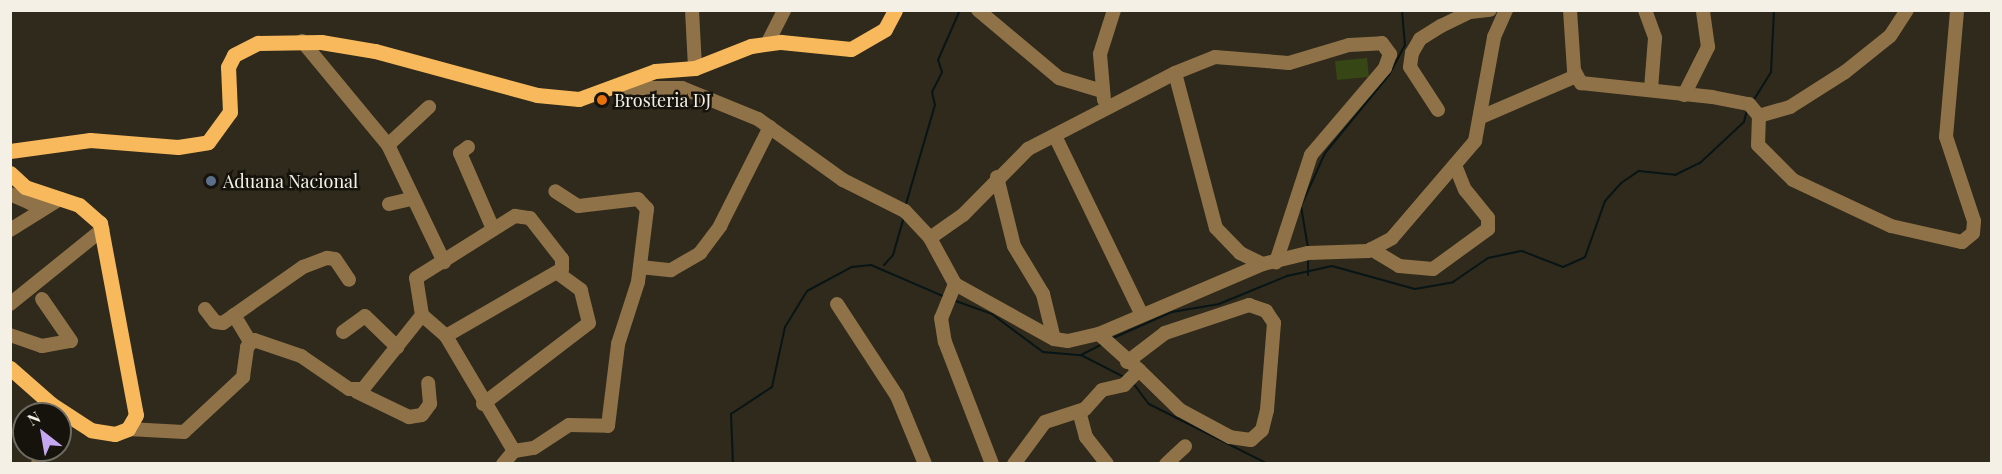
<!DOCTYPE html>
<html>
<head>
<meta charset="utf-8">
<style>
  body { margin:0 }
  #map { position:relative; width:2002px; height:474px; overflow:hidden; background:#2f2a1b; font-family:"Playfair Display",serif }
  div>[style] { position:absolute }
  .green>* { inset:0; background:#364614 }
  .stream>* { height:2px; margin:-1px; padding:0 1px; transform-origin:1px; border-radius:1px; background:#081516 }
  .minor>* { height:14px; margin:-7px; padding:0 7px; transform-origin:7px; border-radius:7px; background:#907248 }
  .major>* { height:15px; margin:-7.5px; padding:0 7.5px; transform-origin:7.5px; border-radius:7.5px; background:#f8b95c }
  .dots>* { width:16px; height:16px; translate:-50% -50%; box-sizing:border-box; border:3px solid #15130c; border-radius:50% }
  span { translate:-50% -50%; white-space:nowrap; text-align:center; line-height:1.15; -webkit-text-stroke:5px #15130c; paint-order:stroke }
  .poi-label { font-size:18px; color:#f4f0e6 }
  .left { translate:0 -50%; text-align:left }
  .frame { position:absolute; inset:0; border:12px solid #f4f0e6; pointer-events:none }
  .north { position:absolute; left:12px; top:402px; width:60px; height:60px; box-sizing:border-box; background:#15130c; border:2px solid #6e6b63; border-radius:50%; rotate:329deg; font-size:16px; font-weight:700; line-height:24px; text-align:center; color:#f4f0e6 }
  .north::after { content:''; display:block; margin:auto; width:21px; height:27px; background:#c5a7f1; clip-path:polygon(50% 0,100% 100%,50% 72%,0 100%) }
</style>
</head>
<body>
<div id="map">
  <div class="green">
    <i style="clip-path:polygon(1367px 58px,1369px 77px,1337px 80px,1335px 61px)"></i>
  </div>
  <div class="stream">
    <i style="left:1753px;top:101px;width:34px;rotate:-58deg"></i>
    <i style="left:1771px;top:72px;width:62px;rotate:-87.2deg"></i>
    <i style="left:906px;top:204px;width:103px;rotate:-73.7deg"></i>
    <i style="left:935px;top:105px;width:13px;rotate:-103deg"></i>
    <i style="left:932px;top:92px;width:22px;rotate:-63deg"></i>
    <i style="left:942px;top:72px;width:13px;rotate:-108deg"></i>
    <i style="left:938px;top:60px;width:55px;rotate:-66.3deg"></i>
    <i style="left:1308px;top:248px;width:43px;rotate:-99.5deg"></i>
    <i style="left:1301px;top:206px;width:58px;rotate:-65.6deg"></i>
    <i style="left:1325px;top:153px;width:101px;rotate:-50.6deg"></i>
    <i style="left:1389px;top:75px;width:34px;rotate:-62deg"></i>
    <i style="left:1405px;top:45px;width:35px;rotate:-95deg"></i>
    <i style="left:884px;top:265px;width:13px;rotate:-48deg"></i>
    <i style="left:893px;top:255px;width:37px;rotate:-74deg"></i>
    <i style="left:1308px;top:275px;width:18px;rotate:-90deg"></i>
    <i style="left:953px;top:300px;width:41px;rotate:19.7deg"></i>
    <i style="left:992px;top:314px;width:64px;rotate:36.7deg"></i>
    <i style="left:1043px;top:352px;width:38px;rotate:5deg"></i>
    <i style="left:1081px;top:355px;width:25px;rotate:-27deg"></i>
    <i style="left:1113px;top:338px;width:64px;rotate:-23.8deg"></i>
    <i style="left:1172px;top:312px;width:48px;rotate:-9.7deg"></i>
    <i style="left:1219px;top:304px;width:74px;rotate:-22.4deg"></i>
    <i style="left:1287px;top:276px;width:46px;rotate:-12.5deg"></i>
    <i style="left:1332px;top:266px;width:86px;rotate:15.5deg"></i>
    <i style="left:1415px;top:289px;width:39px;rotate:-10deg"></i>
    <i style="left:1453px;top:282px;width:42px;rotate:-34.4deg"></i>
    <i style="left:1488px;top:258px;width:35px;rotate:-12deg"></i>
    <i style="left:1522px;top:251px;width:44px;rotate:21.3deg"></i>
    <i style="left:1563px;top:267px;width:24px;rotate:-24deg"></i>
    <i style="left:1585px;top:257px;width:59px;rotate:-70.3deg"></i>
    <i style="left:1605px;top:201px;width:24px;rotate:-48deg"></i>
    <i style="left:1621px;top:183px;width:22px;rotate:-34deg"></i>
    <i style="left:1639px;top:171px;width:36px;rotate:6deg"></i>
    <i style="left:1675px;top:175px;width:28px;rotate:-26deg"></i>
    <i style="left:1700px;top:163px;width:60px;rotate:-43deg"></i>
    <i style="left:1744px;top:122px;width:12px;rotate:-76deg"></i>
    <i style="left:1081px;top:355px;width:48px;rotate:27.1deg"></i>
    <i style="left:1133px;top:383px;width:26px;rotate:53deg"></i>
    <i style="left:1149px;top:404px;width:133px;rotate:26.8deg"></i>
    <i style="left:733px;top:464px;width:50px;rotate:-92.3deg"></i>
    <i style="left:731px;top:414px;width:49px;rotate:-33.4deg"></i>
    <i style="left:772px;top:387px;width:61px;rotate:-77.8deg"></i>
    <i style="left:785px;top:327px;width:42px;rotate:-58.6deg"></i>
    <i style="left:807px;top:291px;width:51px;rotate:-28.1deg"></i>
    <i style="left:852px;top:267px;width:19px;rotate:-6deg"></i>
    <i style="left:871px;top:265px;width:81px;rotate:23.4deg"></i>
  </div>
  <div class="minor">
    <i style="left:692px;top:10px;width:58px;rotate:87deg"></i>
    <i style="left:978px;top:10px;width:106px;rotate:40deg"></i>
    <i style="left:1059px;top:78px;width:45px;rotate:16.8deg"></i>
    <i style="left:1570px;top:10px;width:60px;rotate:86.2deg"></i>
    <i style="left:1574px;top:70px;width:15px;rotate:62deg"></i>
    <i style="left:1581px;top:83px;width:132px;rotate:6.1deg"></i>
    <i style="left:1712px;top:97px;width:38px;rotate:11deg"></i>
    <i style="left:1749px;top:104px;width:16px;rotate:50deg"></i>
    <i style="left:1645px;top:10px;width:30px;rotate:70deg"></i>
    <i style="left:1655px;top:38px;width:51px;rotate:94.5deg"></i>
    <i style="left:1907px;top:10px;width:31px;rotate:123deg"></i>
    <i style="left:1890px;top:36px;width:58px;rotate:141.3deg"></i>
    <i style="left:1845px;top:72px;width:65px;rotate:147.5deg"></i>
    <i style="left:1790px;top:107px;width:32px;rotate:164deg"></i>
    <i style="left:1759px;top:116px;width:29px;rotate:92deg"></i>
    <i style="left:1758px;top:145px;width:49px;rotate:45deg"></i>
    <i style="left:1793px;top:180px;width:108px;rotate:25.1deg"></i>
    <i style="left:1891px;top:226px;width:73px;rotate:12.7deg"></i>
    <i style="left:1962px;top:242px;width:14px;rotate:-39deg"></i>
    <i style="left:1973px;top:233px;width:12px;rotate:-85deg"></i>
    <i style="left:1974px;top:221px;width:89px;rotate:-108.4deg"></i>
    <i style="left:1946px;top:137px;width:127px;rotate:-85deg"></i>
    <i style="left:302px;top:41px;width:135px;rotate:50.4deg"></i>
    <i style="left:388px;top:145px;width:130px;rotate:64.4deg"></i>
    <i style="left:767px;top:44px;width:38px;rotate:-63deg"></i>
    <i style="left:1175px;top:73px;width:160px;rotate:75.2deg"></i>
    <i style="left:1216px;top:228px;width:35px;rotate:46deg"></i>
    <i style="left:1240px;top:253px;width:25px;rotate:26deg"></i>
    <i style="left:619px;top:88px;width:63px"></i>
    <i style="left:682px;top:88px;width:82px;rotate:22.2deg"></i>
    <i style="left:758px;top:119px;width:105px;rotate:35.7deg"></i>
    <i style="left:843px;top:180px;width:69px;rotate:26.6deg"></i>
    <i style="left:905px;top:211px;width:37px;rotate:47deg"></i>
    <i style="left:930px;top:238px;width:52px;rotate:61.5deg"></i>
    <i style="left:955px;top:284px;width:37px;rotate:112deg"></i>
    <i style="left:941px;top:318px;width:24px;rotate:81deg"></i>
    <i style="left:945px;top:342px;width:131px;rotate:68.9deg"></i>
    <i style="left:1684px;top:95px;width:54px;rotate:-63.4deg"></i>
    <i style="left:1708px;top:47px;width:37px;rotate:-98deg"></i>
    <i style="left:1104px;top:100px;width:46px;rotate:-95deg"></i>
    <i style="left:1100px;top:54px;width:46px;rotate:-72.3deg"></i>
    <i style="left:1438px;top:110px;width:51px;rotate:-123.1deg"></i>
    <i style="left:1410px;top:67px;width:14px;rotate:-82deg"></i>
    <i style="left:1412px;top:53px;width:16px;rotate:-60deg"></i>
    <i style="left:1420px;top:39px;width:25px;rotate:-32deg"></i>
    <i style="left:1441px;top:26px;width:32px;rotate:-26deg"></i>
    <i style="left:1470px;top:12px;width:20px;rotate:-6deg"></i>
    <i style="left:1481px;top:117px;width:103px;rotate:-23.3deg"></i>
    <i style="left:1055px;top:136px;width:197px;rotate:64.1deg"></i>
    <i style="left:388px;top:145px;width:56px;rotate:-42.8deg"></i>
    <i style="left:468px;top:147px;width:10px;rotate:143deg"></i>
    <i style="left:460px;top:153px;width:83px;rotate:66.5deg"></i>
    <i style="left:997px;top:177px;width:71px;rotate:76.2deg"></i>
    <i style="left:1014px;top:246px;width:56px;rotate:58.9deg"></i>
    <i style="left:1043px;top:294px;width:46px;rotate:76.3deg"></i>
    <i style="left:10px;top:194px;width:22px;rotate:24deg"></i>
    <i style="left:30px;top:203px;width:14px;rotate:-34deg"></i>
    <i style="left:389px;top:204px;width:23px;rotate:-13deg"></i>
    <i style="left:10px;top:230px;width:59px;rotate:-31.8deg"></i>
    <i style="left:930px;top:238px;width:40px;rotate:-34.9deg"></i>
    <i style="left:963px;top:215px;width:93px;rotate:-45.4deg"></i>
    <i style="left:1028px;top:149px;width:165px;rotate:-27.3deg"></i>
    <i style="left:1175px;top:73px;width:43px;rotate:-21.8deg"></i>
    <i style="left:1215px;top:57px;width:74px;rotate:4.6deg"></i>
    <i style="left:1289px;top:63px;width:63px;rotate:-16.7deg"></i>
    <i style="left:1349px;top:45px;width:33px;rotate:-3deg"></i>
    <i style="left:1382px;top:43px;width:14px;rotate:54deg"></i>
    <i style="left:1390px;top:54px;width:15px;rotate:110deg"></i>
    <i style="left:1385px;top:68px;width:114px;rotate:130.4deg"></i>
    <i style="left:1311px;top:155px;width:113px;rotate:108.1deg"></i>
    <i style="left:1371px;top:249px;width:33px;rotate:31deg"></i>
    <i style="left:1399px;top:266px;width:34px;rotate:5deg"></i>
    <i style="left:1433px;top:269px;width:68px;rotate:-36deg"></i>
    <i style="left:1488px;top:229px;width:11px;rotate:-90deg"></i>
    <i style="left:1488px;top:218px;width:36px;rotate:-129deg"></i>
    <i style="left:1465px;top:190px;width:27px;rotate:-112deg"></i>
    <i style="left:640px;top:267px;width:31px;rotate:6deg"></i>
    <i style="left:671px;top:270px;width:34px;rotate:-30deg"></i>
    <i style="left:700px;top:253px;width:34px;rotate:-53deg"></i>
    <i style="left:720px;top:226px;width:111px;rotate:-63.2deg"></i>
    <i style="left:955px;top:284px;width:113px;rotate:29.1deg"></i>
    <i style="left:1054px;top:339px;width:14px;rotate:8deg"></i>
    <i style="left:1068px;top:341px;width:32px;rotate:-13deg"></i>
    <i style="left:1099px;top:334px;width:178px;rotate:-23.1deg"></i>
    <i style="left:1263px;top:264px;width:46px;rotate:-13.7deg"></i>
    <i style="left:1308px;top:253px;width:60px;rotate:-1.9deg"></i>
    <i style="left:1368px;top:251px;width:27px;rotate:-28deg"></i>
    <i style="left:1392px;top:238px;width:128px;rotate:-49.4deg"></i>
    <i style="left:1475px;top:141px;width:106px;rotate:-79.6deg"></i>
    <i style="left:1494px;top:37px;width:30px;rotate:-66deg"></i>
    <i style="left:10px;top:304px;width:119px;rotate:-38.9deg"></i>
    <i style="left:837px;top:304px;width:110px;rotate:56.9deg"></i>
    <i style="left:897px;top:396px;width:74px;rotate:67.6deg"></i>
    <i style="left:205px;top:309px;width:16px;rotate:52deg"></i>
    <i style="left:215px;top:322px;width:8px;rotate:7deg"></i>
    <i style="left:223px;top:323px;width:98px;rotate:-35deg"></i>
    <i style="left:303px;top:267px;width:26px;rotate:-21deg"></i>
    <i style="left:327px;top:258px;width:8px;rotate:7deg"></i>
    <i style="left:335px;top:259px;width:25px;rotate:56deg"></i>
    <i style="left:234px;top:315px;width:31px;rotate:59deg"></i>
    <i style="left:422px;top:315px;width:32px;rotate:41deg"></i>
    <i style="left:446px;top:336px;width:134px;rotate:59.4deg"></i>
    <i style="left:514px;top:451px;width:20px;rotate:-9deg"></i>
    <i style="left:534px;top:448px;width:42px;rotate:-33.3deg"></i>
    <i style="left:569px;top:425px;width:39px;rotate:1deg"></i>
    <i style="left:608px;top:426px;width:83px;rotate:-83deg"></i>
    <i style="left:618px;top:344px;width:65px;rotate:-72.1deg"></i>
    <i style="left:638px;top:282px;width:74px;rotate:-83deg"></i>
    <i style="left:647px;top:209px;width:13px;rotate:-132deg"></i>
    <i style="left:638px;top:199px;width:60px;rotate:173.3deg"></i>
    <i style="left:578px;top:206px;width:27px;rotate:-147deg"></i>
    <i style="left:343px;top:332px;width:27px;rotate:-36deg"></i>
    <i style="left:365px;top:316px;width:45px;rotate:44.1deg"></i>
    <i style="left:10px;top:335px;width:34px;rotate:19deg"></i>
    <i style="left:42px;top:346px;width:29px;rotate:-10deg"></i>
    <i style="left:71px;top:341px;width:51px;rotate:-124.6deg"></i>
    <i style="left:1127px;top:362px;width:48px;rotate:-37.3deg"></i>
    <i style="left:1165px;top:333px;width:89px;rotate:-18.4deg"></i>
    <i style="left:1249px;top:305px;width:18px;rotate:19deg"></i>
    <i style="left:1266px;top:311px;width:14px;rotate:56deg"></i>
    <i style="left:1274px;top:323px;width:87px;rotate:94.6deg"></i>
    <i style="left:1267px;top:410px;width:21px;rotate:104deg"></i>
    <i style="left:1262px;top:430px;width:15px;rotate:138deg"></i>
    <i style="left:1251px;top:440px;width:21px;rotate:-172deg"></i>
    <i style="left:1230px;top:437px;width:57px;rotate:-151.6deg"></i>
    <i style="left:1180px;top:410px;width:57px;rotate:-135.7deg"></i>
    <i style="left:357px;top:392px;width:58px;rotate:25.7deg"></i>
    <i style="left:409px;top:417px;width:13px;rotate:-9deg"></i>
    <i style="left:422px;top:415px;width:14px;rotate:-54deg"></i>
    <i style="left:430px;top:404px;width:21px;rotate:-95deg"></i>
    <i style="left:483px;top:404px;width:133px;rotate:-37.4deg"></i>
    <i style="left:589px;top:323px;width:34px;rotate:-104deg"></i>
    <i style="left:581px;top:290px;width:29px;rotate:-144deg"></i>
    <i style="left:1079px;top:411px;width:27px;rotate:75deg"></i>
    <i style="left:1086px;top:437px;width:34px;rotate:52deg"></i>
    <i style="left:128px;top:429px;width:56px;rotate:3.1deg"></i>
    <i style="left:184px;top:432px;width:81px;rotate:-43deg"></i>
    <i style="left:243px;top:377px;width:30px;rotate:-82deg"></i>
    <i style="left:247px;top:347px;width:10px;rotate:-45deg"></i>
    <i style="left:254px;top:340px;width:50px;rotate:18.8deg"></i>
    <i style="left:301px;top:356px;width:58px;rotate:34.5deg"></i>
    <i style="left:349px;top:389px;width:14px"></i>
    <i style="left:363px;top:389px;width:95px;rotate:-51.4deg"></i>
    <i style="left:422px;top:315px;width:37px;rotate:-99deg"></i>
    <i style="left:416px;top:278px;width:117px;rotate:-32.1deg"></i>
    <i style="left:515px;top:216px;width:15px;rotate:8deg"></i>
    <i style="left:530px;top:218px;width:52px;rotate:52deg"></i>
    <i style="left:562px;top:259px;width:10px;rotate:90deg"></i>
    <i style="left:562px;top:269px;width:134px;rotate:150deg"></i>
    <i style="left:38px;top:464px;width:14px;rotate:-78deg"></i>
    <i style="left:503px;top:464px;width:17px;rotate:-50deg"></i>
    <i style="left:1014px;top:464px;width:52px;rotate:-53.6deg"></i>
    <i style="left:1045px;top:422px;width:42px;rotate:-18deg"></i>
    <i style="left:1085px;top:409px;width:25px;rotate:-48deg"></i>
    <i style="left:1102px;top:390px;width:23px;rotate:-13deg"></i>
    <i style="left:1124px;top:385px;width:21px;rotate:-45deg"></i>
    <i style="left:1139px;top:370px;width:54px;rotate:-138deg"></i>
    <i style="left:1166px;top:464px;width:26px;rotate:-43deg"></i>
  </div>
  <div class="major">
    <i style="left:10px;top:151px;width:81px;rotate:-7.8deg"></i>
    <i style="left:90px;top:140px;width:88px;rotate:4.5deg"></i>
    <i style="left:178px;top:147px;width:30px;rotate:-9deg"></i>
    <i style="left:208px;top:142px;width:37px;rotate:-54deg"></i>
    <i style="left:230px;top:112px;width:45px;rotate:-92.5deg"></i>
    <i style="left:228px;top:67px;width:13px;rotate:-63deg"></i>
    <i style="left:234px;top:55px;width:27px;rotate:-27deg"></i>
    <i style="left:258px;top:43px;width:63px;rotate:-0.9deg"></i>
    <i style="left:321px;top:42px;width:55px;rotate:9.5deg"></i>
    <i style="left:375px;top:51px;width:168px;rotate:15.2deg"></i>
    <i style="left:537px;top:95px;width:42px;rotate:5.4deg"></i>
    <i style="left:579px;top:99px;width:81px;rotate:-20.2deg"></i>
    <i style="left:655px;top:71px;width:40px;rotate:-4.3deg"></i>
    <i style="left:695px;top:68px;width:60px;rotate:-21.4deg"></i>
    <i style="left:751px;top:46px;width:30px;rotate:-8deg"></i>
    <i style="left:781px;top:42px;width:70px;rotate:5.7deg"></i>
    <i style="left:851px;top:49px;width:39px;rotate:-30deg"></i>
    <i style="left:885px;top:29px;width:21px;rotate:-62deg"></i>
    <i style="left:10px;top:173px;width:21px;rotate:43deg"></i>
    <i style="left:25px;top:187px;width:57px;rotate:18.4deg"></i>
    <i style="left:79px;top:205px;width:28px;rotate:41deg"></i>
    <i style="left:100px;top:223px;width:195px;rotate:79.4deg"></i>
    <i style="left:136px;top:415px;width:16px;rotate:120deg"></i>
    <i style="left:128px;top:429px;width:14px;rotate:159deg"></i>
    <i style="left:115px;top:434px;width:24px;rotate:-171deg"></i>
    <i style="left:91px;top:430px;width:48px;rotate:-147deg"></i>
    <i style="left:51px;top:404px;width:55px;rotate:-138.7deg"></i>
  </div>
  <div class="dots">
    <i style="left:602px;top:100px;background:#e8710a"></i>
    <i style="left:211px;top:181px;background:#5c6f8a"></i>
  </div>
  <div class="poi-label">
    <span class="left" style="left:614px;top:100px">Brosteria DJ</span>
    <span class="left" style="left:223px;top:181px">Aduana Nacional</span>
  </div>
  <div class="frame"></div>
  <div class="north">N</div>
</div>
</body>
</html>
